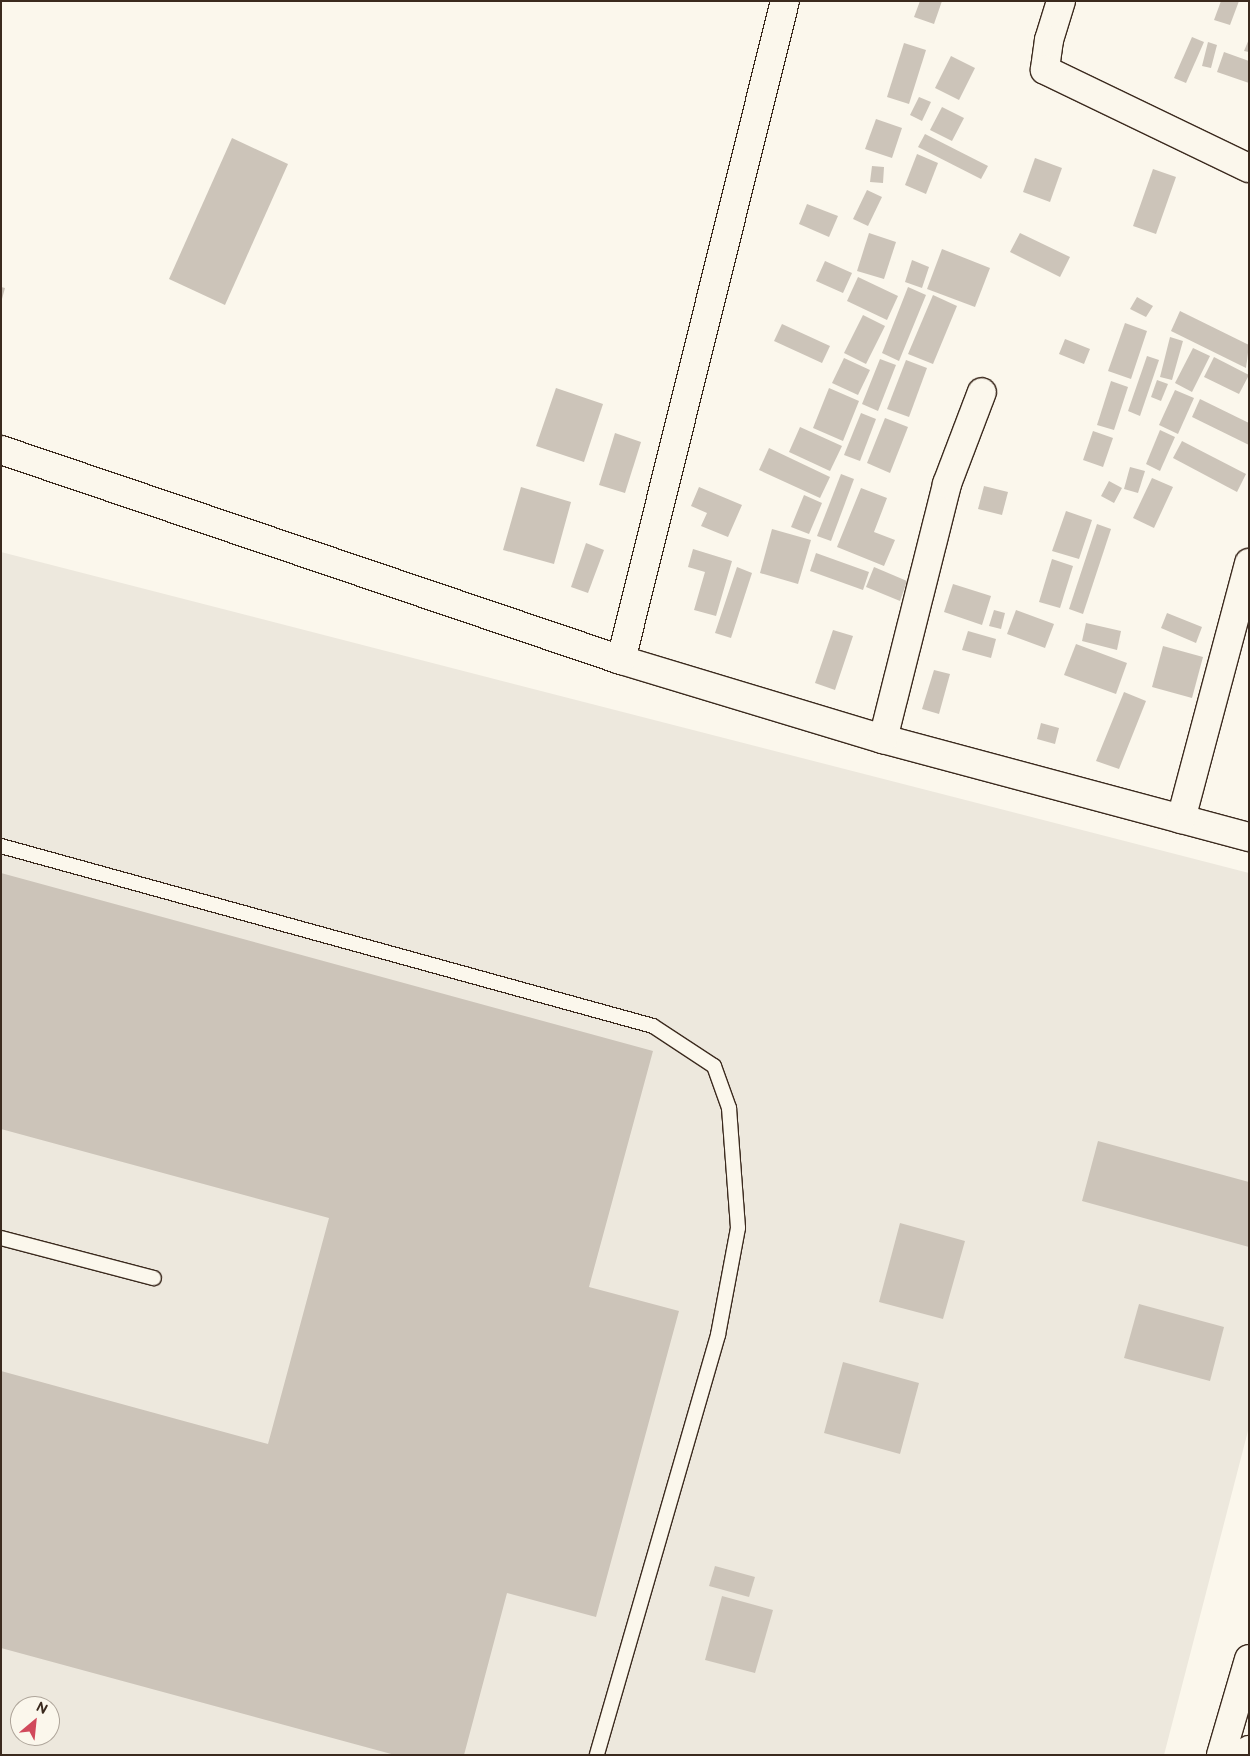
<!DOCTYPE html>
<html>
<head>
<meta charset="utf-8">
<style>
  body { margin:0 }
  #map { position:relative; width:1250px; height:1756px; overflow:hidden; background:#fbf7ec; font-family:"Balsamiq Sans",sans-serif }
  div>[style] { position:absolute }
  .built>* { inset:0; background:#ede8dd }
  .building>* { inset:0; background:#ccc4b9 }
  .roads { filter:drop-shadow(1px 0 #3b2a1e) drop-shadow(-1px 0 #3b2a1e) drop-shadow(0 1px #3b2a1e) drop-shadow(0 -1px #3b2a1e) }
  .lane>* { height:14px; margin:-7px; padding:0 7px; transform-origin:7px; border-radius:7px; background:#fbf7ec }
  .street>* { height:28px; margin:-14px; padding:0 14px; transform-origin:14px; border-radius:14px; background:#fbf7ec }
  span { translate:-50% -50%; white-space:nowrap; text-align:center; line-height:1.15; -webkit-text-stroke:5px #fbf7ec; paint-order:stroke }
  .frame { position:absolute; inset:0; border:2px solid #3b2a1e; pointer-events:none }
  .north { position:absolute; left:10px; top:1696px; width:50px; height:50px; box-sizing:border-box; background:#fbf7ec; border:1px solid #aea59a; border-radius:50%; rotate:28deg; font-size:14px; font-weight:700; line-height:20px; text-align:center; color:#3b2a1e }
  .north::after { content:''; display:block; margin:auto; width:18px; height:22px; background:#d1495b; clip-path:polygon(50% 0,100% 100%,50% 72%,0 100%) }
</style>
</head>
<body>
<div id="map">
  <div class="built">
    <i style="clip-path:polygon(evenodd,1px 552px,1249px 873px,1249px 1427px,1164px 1755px,1px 1755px,1px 552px,20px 1706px,50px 1706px,50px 1736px,20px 1736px,20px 1706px)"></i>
  </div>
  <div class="building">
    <i style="clip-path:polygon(920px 1px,942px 1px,934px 24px,914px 17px)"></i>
    <i style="clip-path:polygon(1221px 1px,1239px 1px,1230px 25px,1214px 20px)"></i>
    <i style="clip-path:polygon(1192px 37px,1204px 42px,1186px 83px,1174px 78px)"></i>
    <i style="clip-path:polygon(1249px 39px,1249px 52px,1244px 51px)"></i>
    <i style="clip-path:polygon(1208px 42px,1217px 45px,1211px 68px,1202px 66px)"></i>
    <i style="clip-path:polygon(904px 43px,926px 50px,909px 104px,887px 97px)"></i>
    <i style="clip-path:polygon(1224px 52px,1249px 61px,1249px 83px,1217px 72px)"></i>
    <i style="clip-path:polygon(951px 56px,975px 68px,959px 100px,935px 88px)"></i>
    <i style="clip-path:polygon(919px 97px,931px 102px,922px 121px,910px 115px)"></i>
    <i style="clip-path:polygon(942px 107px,964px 118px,952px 141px,930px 130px)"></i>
    <i style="clip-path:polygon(876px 119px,902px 128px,892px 158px,865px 149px)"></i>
    <i style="clip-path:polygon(925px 134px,988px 166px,981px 179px,918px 147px)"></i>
    <i style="clip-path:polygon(232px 138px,288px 164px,225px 305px,169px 279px)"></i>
    <i style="clip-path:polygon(917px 154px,938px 163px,926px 194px,905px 185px)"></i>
    <i style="clip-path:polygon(1035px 158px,1062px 168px,1050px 202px,1023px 192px)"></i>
    <i style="clip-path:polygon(872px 166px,884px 167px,883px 183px,870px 182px)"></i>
    <i style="clip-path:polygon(1153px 169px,1176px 177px,1156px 234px,1133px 226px)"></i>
    <i style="clip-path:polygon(867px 190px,882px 197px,868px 226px,853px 219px)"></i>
    <i style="clip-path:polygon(807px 204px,838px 216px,829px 237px,799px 224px)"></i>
    <i style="clip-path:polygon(869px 233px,896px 242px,884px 279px,857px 271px)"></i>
    <i style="clip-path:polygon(1020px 233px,1070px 257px,1060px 277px,1010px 252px)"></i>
    <i style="clip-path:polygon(942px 249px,990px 268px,975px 307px,927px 289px)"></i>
    <i style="clip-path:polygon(912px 260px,929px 267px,922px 288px,905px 282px)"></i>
    <i style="clip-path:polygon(825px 261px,852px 273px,843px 293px,816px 281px)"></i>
    <i style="clip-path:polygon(858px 277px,898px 296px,887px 320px,847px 301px)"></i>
    <i style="clip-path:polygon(1px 287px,5px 288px,2px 299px,1px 299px)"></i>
    <i style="clip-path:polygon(908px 287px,926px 295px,899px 361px,882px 353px)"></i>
    <i style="clip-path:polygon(933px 295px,957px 306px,933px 364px,908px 354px)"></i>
    <i style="clip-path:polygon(1137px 297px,1153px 306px,1146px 317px,1130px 309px)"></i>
    <i style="clip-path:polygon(1180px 311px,1249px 345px,1246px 368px,1171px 331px)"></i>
    <i style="clip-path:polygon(863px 315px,885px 326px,866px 364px,844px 353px)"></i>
    <i style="clip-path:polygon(1125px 323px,1147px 331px,1131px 379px,1108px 371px)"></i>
    <i style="clip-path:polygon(782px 324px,830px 346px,822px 363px,774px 341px)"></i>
    <i style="clip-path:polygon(1170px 337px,1183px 341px,1172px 380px,1160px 377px)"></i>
    <i style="clip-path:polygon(1065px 339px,1090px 349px,1084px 364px,1059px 354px)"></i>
    <i style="clip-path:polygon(1193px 348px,1210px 356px,1192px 392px,1175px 383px)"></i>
    <i style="clip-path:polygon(1147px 356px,1159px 360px,1140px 416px,1128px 411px)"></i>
    <i style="clip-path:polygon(1214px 357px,1249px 375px,1239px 394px,1204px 377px)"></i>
    <i style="clip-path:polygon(844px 358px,870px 370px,858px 395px,832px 383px)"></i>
    <i style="clip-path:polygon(880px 359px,896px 365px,878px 411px,862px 404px)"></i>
    <i style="clip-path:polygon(906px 360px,927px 368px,909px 417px,887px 409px)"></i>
    <i style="clip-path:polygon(1157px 380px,1168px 384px,1161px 401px,1151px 397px)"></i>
    <i style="clip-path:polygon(1111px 381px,1128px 387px,1114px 430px,1097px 425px)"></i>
    <i style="clip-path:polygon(556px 388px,603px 404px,584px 462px,536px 446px)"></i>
    <i style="clip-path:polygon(829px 388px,859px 401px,843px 441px,813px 428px)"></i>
    <i style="clip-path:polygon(1175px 390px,1194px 398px,1178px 434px,1159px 425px)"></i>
    <i style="clip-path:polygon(1200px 399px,1249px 423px,1249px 445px,1192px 417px)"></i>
    <i style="clip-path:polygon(861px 413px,876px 419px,860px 461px,844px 455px)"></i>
    <i style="clip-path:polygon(885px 418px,908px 427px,890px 473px,867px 463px)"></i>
    <i style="clip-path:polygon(800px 427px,842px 446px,830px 471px,789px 452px)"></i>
    <i style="clip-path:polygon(1160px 430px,1175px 437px,1160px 471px,1146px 464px)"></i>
    <i style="clip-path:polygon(1093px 431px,1113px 438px,1103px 467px,1083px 460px)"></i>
    <i style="clip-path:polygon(615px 433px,641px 442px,625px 493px,599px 485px)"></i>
    <i style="clip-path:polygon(1182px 441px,1246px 474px,1237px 492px,1173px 458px)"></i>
    <i style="clip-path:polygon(769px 448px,830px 477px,820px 498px,759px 470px)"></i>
    <i style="clip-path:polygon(1130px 467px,1145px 471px,1138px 493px,1124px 489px)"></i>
    <i style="clip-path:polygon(841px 474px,854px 479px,831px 541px,817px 536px)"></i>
    <i style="clip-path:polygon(1152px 478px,1173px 487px,1154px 528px,1133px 518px)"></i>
    <i style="clip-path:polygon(1109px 481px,1122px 488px,1114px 503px,1101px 496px)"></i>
    <i style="clip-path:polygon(984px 486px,1008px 492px,1002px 515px,978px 509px)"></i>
    <i style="clip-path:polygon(521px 487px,571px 502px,554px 564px,503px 550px)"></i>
    <i style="clip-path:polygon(699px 487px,742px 505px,728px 537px,701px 526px,707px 513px,691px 506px)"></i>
    <i style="clip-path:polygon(861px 488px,887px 498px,874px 532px,895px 540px,884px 566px,837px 547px)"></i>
    <i style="clip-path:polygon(804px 495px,822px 503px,809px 534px,791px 527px)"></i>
    <i style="clip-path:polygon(1066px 511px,1092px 520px,1079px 559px,1052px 551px)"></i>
    <i style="clip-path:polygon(1097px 524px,1111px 529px,1083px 614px,1069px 609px)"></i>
    <i style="clip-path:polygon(772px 529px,811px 540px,798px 584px,760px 573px)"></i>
    <i style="clip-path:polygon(586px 543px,604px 550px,588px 593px,571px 587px)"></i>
    <i style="clip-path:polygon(693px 549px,732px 561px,716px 616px,694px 610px,705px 572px,688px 567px)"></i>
    <i style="clip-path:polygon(816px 553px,869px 572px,863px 590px,810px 571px)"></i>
    <i style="clip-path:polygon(1052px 559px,1073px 566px,1060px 608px,1039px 602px)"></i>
    <i style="clip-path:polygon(737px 567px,752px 573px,731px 638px,715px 633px)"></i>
    <i style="clip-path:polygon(874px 567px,907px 581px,900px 601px,866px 587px)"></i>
    <i style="clip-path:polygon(953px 584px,991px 596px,982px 625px,944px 612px)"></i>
    <i style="clip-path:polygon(994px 610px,1005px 613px,1001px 629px,989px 626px)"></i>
    <i style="clip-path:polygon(1016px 610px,1054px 624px,1045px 648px,1007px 634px)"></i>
    <i style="clip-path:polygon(1167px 613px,1202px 627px,1196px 643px,1161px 628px)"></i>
    <i style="clip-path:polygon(1086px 623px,1121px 631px,1117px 650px,1082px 641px)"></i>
    <i style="clip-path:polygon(833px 630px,853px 636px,835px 690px,815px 683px)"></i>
    <i style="clip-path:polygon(968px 631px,996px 639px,991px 658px,962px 650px)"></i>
    <i style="clip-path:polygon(1076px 644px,1127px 663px,1116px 694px,1064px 675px)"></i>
    <i style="clip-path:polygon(1163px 646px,1203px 657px,1192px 698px,1152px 687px)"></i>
    <i style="clip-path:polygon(934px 670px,950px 674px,939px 714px,922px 709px)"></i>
    <i style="clip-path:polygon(1124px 692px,1146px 701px,1119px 769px,1096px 761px)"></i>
    <i style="clip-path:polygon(1041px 723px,1059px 728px,1055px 744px,1037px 739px)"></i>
    <i style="clip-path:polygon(1px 873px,653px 1051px,589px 1287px,679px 1311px,596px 1617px,507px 1593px,464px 1755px,395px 1755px,1px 1648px,1px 1371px,268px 1444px,329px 1218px,1px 1129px)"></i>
    <i style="clip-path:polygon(1098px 1141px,1249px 1182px,1249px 1247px,1082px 1201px)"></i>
    <i style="clip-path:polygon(900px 1223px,965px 1241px,943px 1319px,879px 1302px)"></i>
    <i style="clip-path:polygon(1139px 1304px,1224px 1327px,1210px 1381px,1124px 1358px)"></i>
    <i style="clip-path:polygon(843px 1362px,919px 1383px,900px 1454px,824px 1433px)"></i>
    <i style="clip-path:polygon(715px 1566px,755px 1577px,749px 1597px,709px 1586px)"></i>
    <i style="clip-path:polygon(722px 1596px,773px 1610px,755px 1673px,705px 1660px)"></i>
  </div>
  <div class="roads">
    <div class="lane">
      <i style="left:1px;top:846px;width:676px;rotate:15.43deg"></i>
      <i style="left:653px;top:1026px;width:73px;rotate:33.3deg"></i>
      <i style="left:714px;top:1066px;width:45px;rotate:70.3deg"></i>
      <i style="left:729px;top:1108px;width:120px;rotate:85.7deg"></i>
      <i style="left:738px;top:1228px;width:109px;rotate:100.6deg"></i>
      <i style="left:718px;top:1335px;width:437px;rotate:106.1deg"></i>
      <i style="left:1px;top:1238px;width:158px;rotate:14.7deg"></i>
    </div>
    <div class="street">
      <i style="left:1061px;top:1px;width:41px;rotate:107.1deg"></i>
      <i style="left:1049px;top:40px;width:30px;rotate:98deg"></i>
      <i style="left:1045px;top:70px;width:226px;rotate:25.7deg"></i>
      <i style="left:1px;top:450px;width:655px;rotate:18.71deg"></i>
      <i style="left:621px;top:660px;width:274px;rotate:16.8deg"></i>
      <i style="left:883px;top:739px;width:379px;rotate:15deg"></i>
      <i style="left:621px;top:660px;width:679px;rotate:-76.03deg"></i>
      <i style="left:883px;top:739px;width:263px;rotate:-75.9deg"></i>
      <i style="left:947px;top:484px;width:98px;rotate:-69.2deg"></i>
      <i style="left:1181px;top:819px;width:265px;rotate:-75.1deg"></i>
      <i style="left:1221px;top:1755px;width:100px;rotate:-73.7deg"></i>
      <i style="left:1242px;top:1755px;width:9px;rotate:-36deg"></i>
    </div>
  </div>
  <div class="frame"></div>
  <div class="north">N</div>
</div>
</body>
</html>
